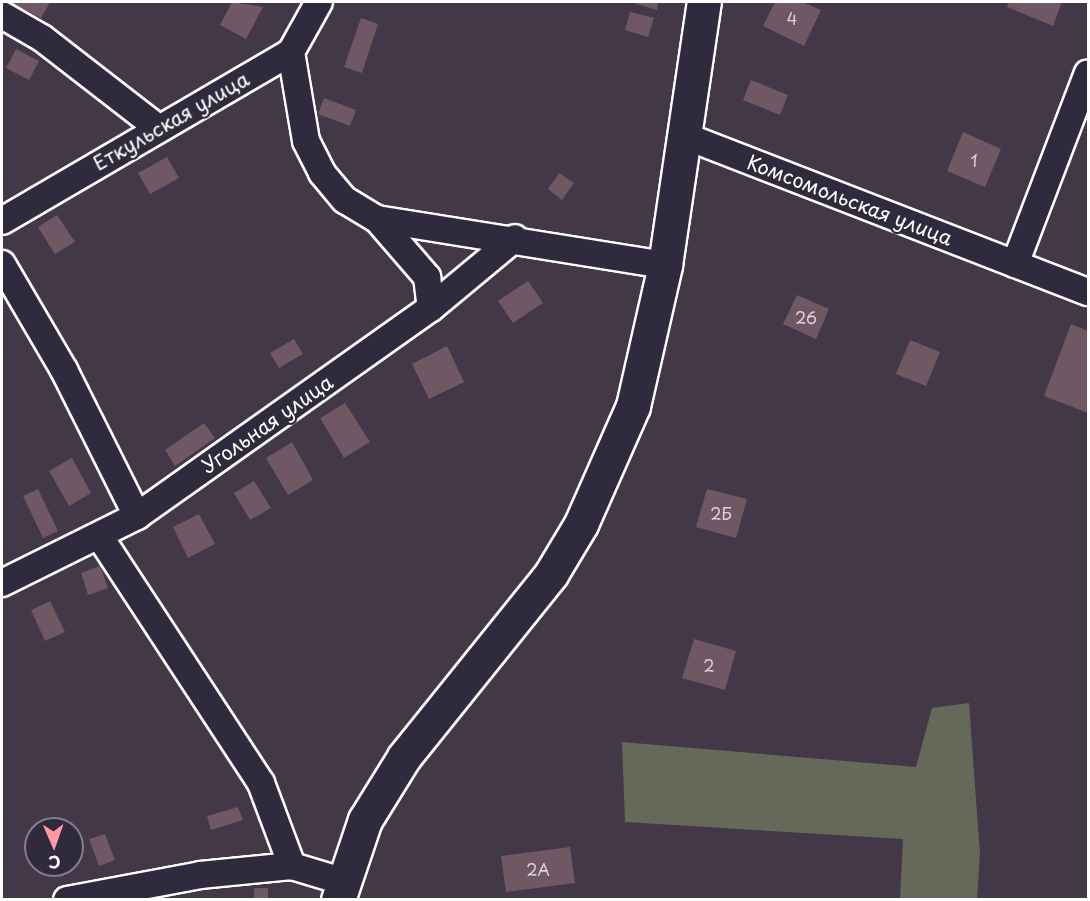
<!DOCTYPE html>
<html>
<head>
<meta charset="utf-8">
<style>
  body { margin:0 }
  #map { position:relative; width:1090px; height:901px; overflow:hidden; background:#423848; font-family:"Playpen Sans",sans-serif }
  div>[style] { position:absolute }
  .green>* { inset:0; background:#66685a }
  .building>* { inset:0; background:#6f5863 }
  .roads { filter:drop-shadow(2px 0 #fff) drop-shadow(-2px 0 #fff) drop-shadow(0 2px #fff) drop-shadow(0 -2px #fff) }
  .minor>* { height:26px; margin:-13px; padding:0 13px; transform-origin:13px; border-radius:13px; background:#2f2a3d }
  .major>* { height:33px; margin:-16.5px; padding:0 16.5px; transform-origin:16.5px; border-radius:16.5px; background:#2f2a3d }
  span { translate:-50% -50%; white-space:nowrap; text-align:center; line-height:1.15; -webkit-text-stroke:4.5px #2f2a3d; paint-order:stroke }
  .number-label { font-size:16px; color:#dbd5d8 }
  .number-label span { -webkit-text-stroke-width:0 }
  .street-label { font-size:20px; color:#fff }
  .frame { position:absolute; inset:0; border:3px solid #fff; pointer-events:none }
  .north { position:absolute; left:24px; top:817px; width:60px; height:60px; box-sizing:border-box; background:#2f2a3d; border:2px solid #827f8b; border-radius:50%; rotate:178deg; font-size:16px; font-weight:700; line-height:24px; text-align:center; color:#fff }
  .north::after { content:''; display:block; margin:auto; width:21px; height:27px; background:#ff9aa2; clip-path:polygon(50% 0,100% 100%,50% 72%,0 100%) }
</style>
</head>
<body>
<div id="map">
  <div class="green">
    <i style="clip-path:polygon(969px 703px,980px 854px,977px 899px,900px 899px,903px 839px,625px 822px,622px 742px,916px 767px,932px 708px)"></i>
  </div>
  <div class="building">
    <i style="clip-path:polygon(9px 2px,50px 2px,41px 18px)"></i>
    <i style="clip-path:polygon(232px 2px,263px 7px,246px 39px,220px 25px)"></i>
    <i style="clip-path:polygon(631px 2px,658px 2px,657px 10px)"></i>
    <i style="clip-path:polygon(775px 2px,802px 2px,821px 10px,804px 46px,763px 26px)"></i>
    <i style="clip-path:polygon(1009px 2px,1062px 2px,1053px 26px,1007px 7px)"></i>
    <i style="clip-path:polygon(630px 12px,654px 18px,648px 37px,625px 30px)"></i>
    <i style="clip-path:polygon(361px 18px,378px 24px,362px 73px,344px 67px)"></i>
    <i style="clip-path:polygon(16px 49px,39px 61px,29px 80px,6px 68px)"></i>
    <i style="clip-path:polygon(751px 80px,788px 95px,780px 115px,743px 100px)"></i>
    <i style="clip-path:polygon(324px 98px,356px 110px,350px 126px,318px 114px)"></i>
    <i style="clip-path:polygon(963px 132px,1001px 149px,985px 187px,947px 171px)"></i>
    <i style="clip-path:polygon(167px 157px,179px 178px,150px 194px,138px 173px)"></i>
    <i style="clip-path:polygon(559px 173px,574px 183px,562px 200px,548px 189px)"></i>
    <i style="clip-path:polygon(57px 215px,75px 242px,55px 254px,38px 227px)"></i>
    <i style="clip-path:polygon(528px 281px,543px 303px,513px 323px,498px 301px)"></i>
    <i style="clip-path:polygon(797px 295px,829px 309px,816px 339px,783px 324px)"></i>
    <i style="clip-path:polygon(1071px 324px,1088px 331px,1088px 413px,1044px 396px)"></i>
    <i style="clip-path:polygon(294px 339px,303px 354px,279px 368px,270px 353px)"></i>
    <i style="clip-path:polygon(910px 340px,940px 352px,926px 386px,896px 374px)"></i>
    <i style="clip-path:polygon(447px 346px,464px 382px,429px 399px,412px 364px)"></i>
    <i style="clip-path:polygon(345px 403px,370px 442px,344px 458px,320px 418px)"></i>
    <i style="clip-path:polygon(204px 423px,215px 438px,175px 466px,165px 450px)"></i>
    <i style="clip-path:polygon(292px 442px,313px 480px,288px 495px,266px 458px)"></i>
    <i style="clip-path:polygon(72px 458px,91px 493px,69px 506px,49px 471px)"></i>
    <i style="clip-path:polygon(254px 481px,271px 508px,250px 520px,234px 493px)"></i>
    <i style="clip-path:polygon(38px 489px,58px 531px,43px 538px,23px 496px)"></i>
    <i style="clip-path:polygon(707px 489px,747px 499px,736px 538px,696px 527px)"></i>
    <i style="clip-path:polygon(199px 514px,215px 544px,188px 558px,173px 527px)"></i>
    <i style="clip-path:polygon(100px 566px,108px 588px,88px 595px,81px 573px)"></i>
    <i style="clip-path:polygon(50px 601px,65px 632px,45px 641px,31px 610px)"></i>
    <i style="clip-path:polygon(694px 639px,736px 651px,725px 690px,682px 678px)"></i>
    <i style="clip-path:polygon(238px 807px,243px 820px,211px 830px,207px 816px)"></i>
    <i style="clip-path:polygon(105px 834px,115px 860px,99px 866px,89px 839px)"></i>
    <i style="clip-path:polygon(570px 847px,575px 883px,506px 892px,501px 856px)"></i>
    <i style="clip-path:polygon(254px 888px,268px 888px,268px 900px,254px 900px)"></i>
  </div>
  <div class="roads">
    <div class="minor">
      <i style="left:2px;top:15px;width:46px;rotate:29.9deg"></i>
      <i style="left:42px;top:38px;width:147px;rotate:37.8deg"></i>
      <i style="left:291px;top:52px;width:90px;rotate:80.4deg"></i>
      <i style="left:306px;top:141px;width:36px;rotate:63deg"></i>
      <i style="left:322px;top:173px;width:35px;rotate:50deg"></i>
      <i style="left:345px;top:200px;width:37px;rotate:31deg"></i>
      <i style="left:377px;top:219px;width:292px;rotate:9.1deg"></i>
      <i style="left:685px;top:136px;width:432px;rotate:21.2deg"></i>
      <i style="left:377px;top:219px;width:77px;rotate:49.2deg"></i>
      <i style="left:427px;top:277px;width:31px;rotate:83deg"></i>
      <i style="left:2px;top:221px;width:335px;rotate:-30.3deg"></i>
      <i style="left:291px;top:52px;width:57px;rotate:-60.8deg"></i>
      <i style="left:2px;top:264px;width:123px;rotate:59.7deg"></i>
      <i style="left:64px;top:370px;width:163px;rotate:63.4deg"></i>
      <i style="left:1015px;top:264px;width:204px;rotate:-69.1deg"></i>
      <i style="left:100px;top:537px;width:294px;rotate:56.8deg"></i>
      <i style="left:261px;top:783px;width:89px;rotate:69.5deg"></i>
      <i style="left:2px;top:583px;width:151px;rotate:-26.4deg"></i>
      <i style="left:137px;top:516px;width:360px;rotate:-35.3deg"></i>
      <i style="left:431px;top:308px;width:109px;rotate:-39.8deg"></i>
      <i style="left:67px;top:900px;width:135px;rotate:-10.6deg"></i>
      <i style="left:200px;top:875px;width:92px;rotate:-5.6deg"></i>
      <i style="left:292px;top:866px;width:52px;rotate:16.7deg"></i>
    </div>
    <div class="major">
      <i style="left:338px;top:900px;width:84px;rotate:-71.4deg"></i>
      <i style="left:365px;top:820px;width:74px;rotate:-58.2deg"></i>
      <i style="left:404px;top:757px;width:235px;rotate:-51.2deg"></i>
      <i style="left:551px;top:574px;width:58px;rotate:-59deg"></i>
      <i style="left:581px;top:524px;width:129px;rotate:-66.2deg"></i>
      <i style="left:633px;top:406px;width:145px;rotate:-77.2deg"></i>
      <i style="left:665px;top:265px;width:266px;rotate:-81.6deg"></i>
    </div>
  </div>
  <div class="number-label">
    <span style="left:792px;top:18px">4</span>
    <span style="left:974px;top:160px">1</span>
    <span style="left:806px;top:317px">26</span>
    <span style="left:721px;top:513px">2Б</span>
    <span style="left:709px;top:665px">2</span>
    <span style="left:538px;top:869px">2А</span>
  </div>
  <div class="street-label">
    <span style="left:171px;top:121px;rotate:-30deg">Еткульская улица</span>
    <span style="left:850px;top:200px;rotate:21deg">Комсомольская улица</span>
    <span style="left:267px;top:424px;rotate:-35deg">Угольная улица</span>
  </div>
  <div class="frame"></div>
  <div class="north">С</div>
</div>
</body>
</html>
